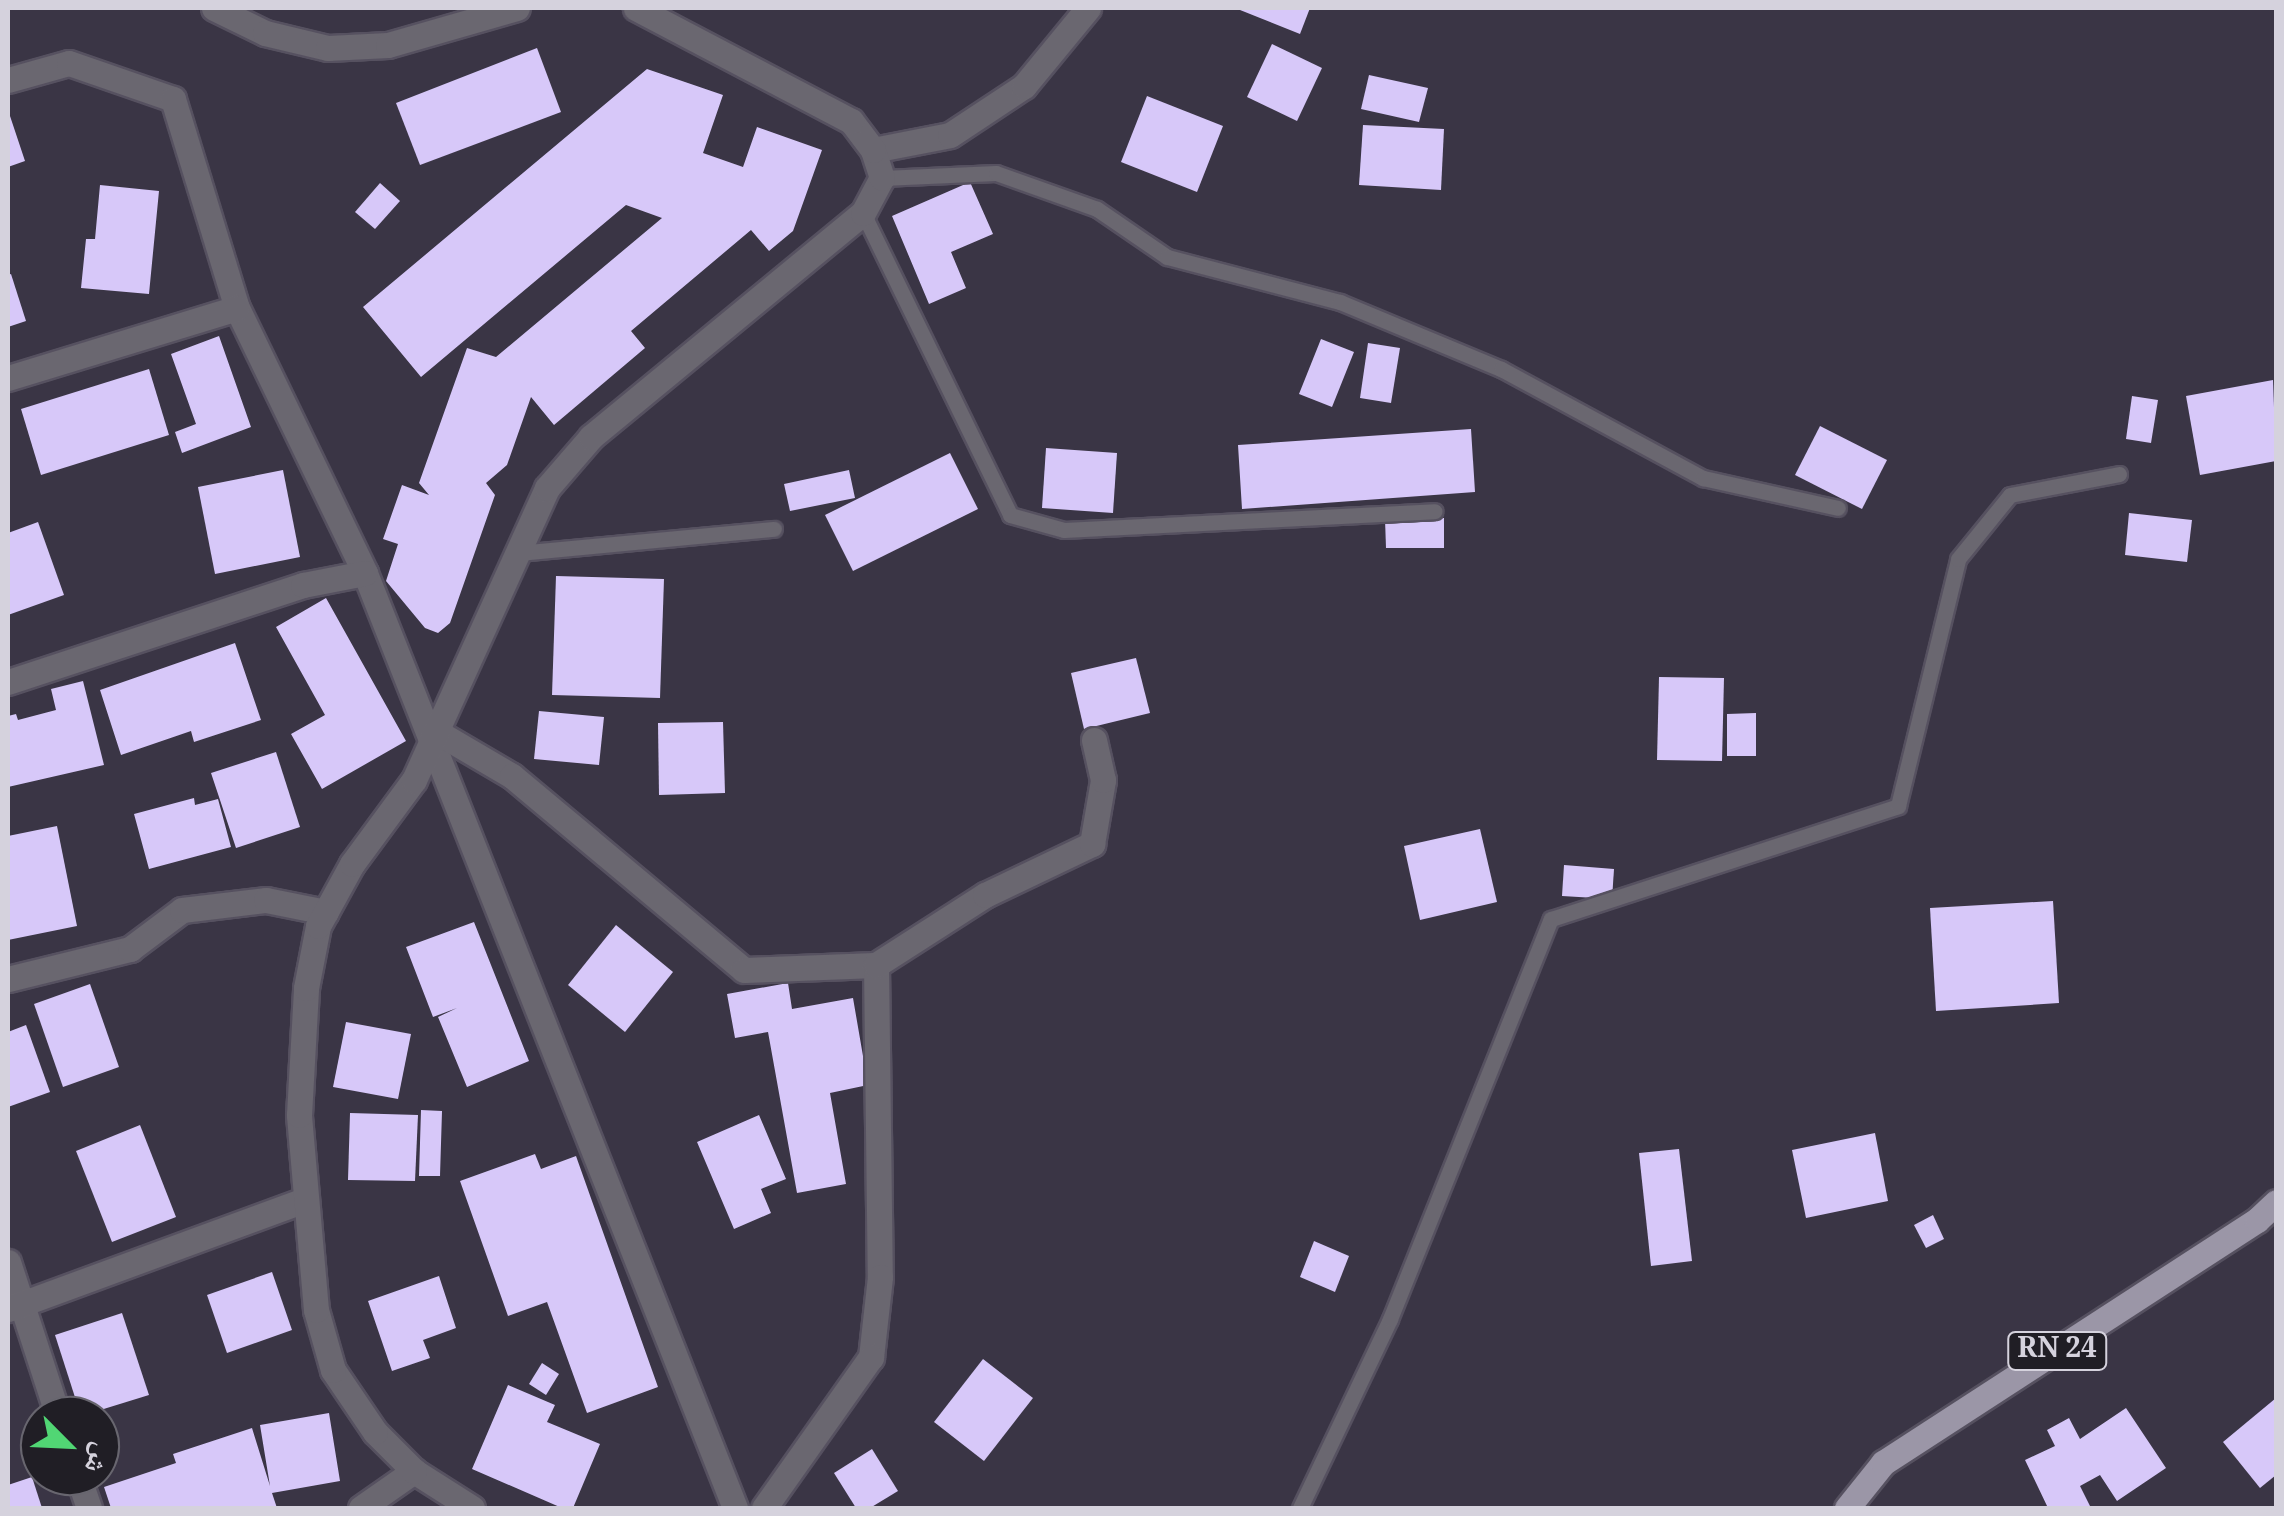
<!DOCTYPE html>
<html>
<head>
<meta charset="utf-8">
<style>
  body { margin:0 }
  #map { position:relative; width:2284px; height:1516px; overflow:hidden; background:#3a3545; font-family:Georgia,"Noto Naskh Arabic",serif }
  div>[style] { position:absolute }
  .building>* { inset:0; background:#d7c8f9 }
  .roads { filter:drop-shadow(2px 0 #565160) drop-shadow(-2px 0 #565160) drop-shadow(0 2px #565160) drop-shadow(0 -2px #565160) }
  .service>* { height:15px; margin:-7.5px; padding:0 7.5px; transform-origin:7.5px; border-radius:7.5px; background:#6a6770 }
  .minor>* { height:25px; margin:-12.5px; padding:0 12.5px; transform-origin:12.5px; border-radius:12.5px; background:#6a6770 }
  .primary>* { height:25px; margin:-12.5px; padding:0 12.5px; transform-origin:12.5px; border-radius:12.5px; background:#9b96a7 }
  span { translate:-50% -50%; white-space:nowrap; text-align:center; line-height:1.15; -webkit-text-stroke:10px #201e25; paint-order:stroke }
  .shield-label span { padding:2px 8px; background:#201e25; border:2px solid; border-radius:8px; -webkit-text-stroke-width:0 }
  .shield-label { font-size:28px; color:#d5d2dd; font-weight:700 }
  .frame { position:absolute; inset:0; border:10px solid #d5d2dd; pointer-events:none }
  .north { position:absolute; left:20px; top:1396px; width:100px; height:100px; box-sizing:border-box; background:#201e25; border:2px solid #68666f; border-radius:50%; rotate:114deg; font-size:28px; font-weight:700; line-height:40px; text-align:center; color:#d5d2dd }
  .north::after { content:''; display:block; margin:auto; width:35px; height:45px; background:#51d674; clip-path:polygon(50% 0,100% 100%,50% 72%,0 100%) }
</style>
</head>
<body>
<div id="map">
  <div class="building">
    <i style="clip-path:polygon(1235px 8px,1310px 8px,1300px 34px)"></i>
    <i style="clip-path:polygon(1272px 44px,1322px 68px,1297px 121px,1247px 97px)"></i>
    <i style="clip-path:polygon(537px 48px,561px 112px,420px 165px,396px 103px)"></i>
    <i style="clip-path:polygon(647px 69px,723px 95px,703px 153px,743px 167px,757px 127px,822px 150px,793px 231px,769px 251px,751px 230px,631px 331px,645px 348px,554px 425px,531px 397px,507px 465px,486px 483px,495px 495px,450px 623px,438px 633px,425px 628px,386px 581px,398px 544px,383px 539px,402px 485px,429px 495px,419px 483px,467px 348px,496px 357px,662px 218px,626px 205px,421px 377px,363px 307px)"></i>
    <i style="clip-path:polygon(1369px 75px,1428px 88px,1419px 122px,1361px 109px)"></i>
    <i style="clip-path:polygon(1147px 96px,1223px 126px,1197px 192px,1121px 162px)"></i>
    <i style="clip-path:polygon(8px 110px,25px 161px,8px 167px)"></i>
    <i style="clip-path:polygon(1363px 125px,1444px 129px,1441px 190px,1359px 185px)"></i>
    <i style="clip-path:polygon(970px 182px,993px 234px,951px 252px,966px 288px,929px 304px,892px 216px)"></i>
    <i style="clip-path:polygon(380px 183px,400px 201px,375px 229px,355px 212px)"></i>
    <i style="clip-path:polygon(100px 185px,159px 191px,149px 294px,81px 288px,86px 239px,95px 239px)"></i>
    <i style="clip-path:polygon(11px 274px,26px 321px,8px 327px,8px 275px)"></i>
    <i style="clip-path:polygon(219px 336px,251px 427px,182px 453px,175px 432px,196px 424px,171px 354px)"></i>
    <i style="clip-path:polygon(1321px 339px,1354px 352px,1332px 407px,1299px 394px)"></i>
    <i style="clip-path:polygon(1368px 343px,1400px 348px,1391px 403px,1360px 398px)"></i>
    <i style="clip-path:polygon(149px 369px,169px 435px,41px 475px,21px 409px)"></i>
    <i style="clip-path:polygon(2273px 380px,2276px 461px,2200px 475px,2186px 396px)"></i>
    <i style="clip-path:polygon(2132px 396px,2158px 400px,2151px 443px,2126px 439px)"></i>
    <i style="clip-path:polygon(1820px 426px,1887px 460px,1862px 509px,1795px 475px)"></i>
    <i style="clip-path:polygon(1471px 429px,1475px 492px,1242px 509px,1238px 445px)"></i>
    <i style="clip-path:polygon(1046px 448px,1117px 453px,1113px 513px,1042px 508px)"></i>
    <i style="clip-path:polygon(950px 453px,978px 509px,853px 571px,825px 515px)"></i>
    <i style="clip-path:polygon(283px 470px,300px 557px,215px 574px,198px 487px)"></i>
    <i style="clip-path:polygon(849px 470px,855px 498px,790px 511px,784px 484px)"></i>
    <i style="clip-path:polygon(2129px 513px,2192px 520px,2187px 562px,2125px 555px)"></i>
    <i style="clip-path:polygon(1444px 518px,1444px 548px,1386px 548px,1385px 519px)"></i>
    <i style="clip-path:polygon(38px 522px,64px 595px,8px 615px,8px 533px)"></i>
    <i style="clip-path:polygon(556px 576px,664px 579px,660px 698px,552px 695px)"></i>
    <i style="clip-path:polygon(326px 598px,406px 741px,322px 789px,291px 734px,325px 715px,276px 627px)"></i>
    <i style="clip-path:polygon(235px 643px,261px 720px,194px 742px,191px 731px,121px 755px,100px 690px)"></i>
    <i style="clip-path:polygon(1136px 658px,1150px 713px,1084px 729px,1071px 673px)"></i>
    <i style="clip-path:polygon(1659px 677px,1724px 678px,1722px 761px,1657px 760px)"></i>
    <i style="clip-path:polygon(83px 681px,104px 765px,8px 787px,8px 716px,16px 714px,18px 720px,56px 710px,51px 689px)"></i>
    <i style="clip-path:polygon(539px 711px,604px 717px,599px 765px,534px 759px)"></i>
    <i style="clip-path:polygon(1756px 713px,1756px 756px,1727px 756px,1727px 714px)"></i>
    <i style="clip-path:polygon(723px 722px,725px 793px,659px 795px,658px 723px)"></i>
    <i style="clip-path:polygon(276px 752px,300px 827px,236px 848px,211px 773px)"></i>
    <i style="clip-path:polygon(194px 798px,195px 805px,218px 799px,231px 847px,149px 869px,134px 814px)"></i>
    <i style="clip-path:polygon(57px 826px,77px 926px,8px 940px,8px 836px)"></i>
    <i style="clip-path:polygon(1480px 829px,1497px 902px,1420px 920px,1404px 846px)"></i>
    <i style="clip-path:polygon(1564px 865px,1614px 869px,1612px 899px,1562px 896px)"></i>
    <i style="clip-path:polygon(2053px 901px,2059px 1003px,1936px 1011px,1930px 908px)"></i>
    <i style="clip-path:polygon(474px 922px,529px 1061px,467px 1087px,438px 1017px,457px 1008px,433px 1017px,406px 947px)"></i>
    <i style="clip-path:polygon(616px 925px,673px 972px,625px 1032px,568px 985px)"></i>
    <i style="clip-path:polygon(788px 983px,792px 1009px,853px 998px,868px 1085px,830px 1093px,846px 1184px,797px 1193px,768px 1032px,735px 1038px,727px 994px)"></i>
    <i style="clip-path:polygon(90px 984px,119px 1067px,63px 1087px,34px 1004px)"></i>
    <i style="clip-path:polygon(346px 1022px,411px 1034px,398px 1099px,333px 1087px)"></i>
    <i style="clip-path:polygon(26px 1025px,50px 1092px,8px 1107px,8px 1032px)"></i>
    <i style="clip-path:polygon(421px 1110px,442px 1111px,440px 1176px,419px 1176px)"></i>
    <i style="clip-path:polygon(350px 1113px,418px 1115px,415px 1181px,348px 1180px)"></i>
    <i style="clip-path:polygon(759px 1115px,786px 1179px,761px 1189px,771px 1213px,734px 1229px,697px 1142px)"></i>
    <i style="clip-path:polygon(140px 1125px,176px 1217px,112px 1242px,76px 1151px)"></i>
    <i style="clip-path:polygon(1875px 1133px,1888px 1201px,1806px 1218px,1792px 1150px)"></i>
    <i style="clip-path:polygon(1679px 1149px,1692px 1261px,1651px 1266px,1639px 1153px)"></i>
    <i style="clip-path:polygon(535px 1154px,541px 1169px,576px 1156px,658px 1387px,587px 1413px,547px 1302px,508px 1316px,460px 1181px)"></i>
    <i style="clip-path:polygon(1933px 1215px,1944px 1239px,1926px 1248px,1914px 1225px)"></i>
    <i style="clip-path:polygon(1314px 1241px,1349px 1256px,1335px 1292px,1300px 1277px)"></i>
    <i style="clip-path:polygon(272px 1272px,292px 1330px,227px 1353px,207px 1295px)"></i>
    <i style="clip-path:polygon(439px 1276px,456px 1328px,423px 1340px,430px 1358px,392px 1371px,368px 1301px)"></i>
    <i style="clip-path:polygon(122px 1313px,149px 1395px,81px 1416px,55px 1335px)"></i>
    <i style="clip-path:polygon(983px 1359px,1033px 1398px,984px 1461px,934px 1422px)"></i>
    <i style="clip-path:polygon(542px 1363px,559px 1374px,546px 1395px,529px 1384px)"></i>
    <i style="clip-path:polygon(508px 1385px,555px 1405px,547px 1422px,600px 1444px,573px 1508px,562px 1508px,472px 1469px)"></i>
    <i style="clip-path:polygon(2276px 1398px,2276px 1475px,2260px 1488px,2223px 1442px)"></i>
    <i style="clip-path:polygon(2126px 1408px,2166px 1468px,2117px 1501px,2100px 1475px,2080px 1486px,2091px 1508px,2048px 1508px,2025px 1460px,2055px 1446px,2047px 1430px,2069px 1418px,2080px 1439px)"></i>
    <i style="clip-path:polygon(329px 1413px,340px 1481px,272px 1493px,277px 1508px,111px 1508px,104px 1487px,176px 1463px,173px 1454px,252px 1428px,270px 1486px,260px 1425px)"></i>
    <i style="clip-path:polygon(872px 1449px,898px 1491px,870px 1508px,856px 1508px,834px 1473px)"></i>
    <i style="clip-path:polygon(32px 1477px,42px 1508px,8px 1508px,8px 1485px)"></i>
  </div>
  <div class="roads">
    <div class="service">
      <i style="left:882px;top:178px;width:114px;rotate:-2.5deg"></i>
      <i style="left:996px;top:173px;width:107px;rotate:19.6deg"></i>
      <i style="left:1097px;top:209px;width:85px;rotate:34.4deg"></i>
      <i style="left:1167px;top:257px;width:179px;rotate:14.6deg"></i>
      <i style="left:1340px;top:302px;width:174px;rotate:22.6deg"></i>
      <i style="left:1501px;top:369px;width:230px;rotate:28.4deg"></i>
      <i style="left:1703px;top:478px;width:138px;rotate:12.5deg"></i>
      <i style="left:863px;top:213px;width:336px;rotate:64deg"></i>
      <i style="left:1010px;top:515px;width:56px;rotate:15.5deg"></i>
      <i style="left:1064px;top:530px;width:371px;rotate:-2.9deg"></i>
      <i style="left:518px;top:553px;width:257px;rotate:-5.4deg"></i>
      <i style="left:1300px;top:1508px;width:209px;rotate:-64.5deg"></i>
      <i style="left:1390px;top:1319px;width:431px;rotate:-68.1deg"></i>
      <i style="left:1551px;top:919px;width:365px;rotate:-18deg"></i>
      <i style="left:1898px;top:806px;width:254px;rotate:-76.3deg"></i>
      <i style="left:1958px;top:559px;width:82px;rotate:-50.9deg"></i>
      <i style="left:2010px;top:495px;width:111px;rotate:-10.9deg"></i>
    </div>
    <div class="minor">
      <i style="left:214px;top:8px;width:57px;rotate:26.1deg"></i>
      <i style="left:265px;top:33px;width:65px;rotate:13.4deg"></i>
      <i style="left:328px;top:48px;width:60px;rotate:-2.9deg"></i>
      <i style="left:388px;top:45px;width:134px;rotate:-16deg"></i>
      <i style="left:8px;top:80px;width:63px;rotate:-15.6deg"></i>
      <i style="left:69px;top:63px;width:110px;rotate:19.1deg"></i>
      <i style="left:173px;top:99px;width:219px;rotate:73deg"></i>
      <i style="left:237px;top:308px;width:294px;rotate:64.2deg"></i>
      <i style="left:365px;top:573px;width:1006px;rotate:68.41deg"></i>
      <i style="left:873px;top:150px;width:78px;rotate:-11deg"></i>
      <i style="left:950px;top:135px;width:89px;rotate:-33.5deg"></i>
      <i style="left:1024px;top:86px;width:101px;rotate:-50.6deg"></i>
      <i style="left:8px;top:378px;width:239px;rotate:-17deg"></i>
      <i style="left:8px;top:682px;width:311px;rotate:-18.2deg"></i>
      <i style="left:303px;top:585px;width:63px;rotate:-11deg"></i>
      <i style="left:437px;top:732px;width:87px;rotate:30.4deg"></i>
      <i style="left:512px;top:776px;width:302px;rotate:39.9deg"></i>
      <i style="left:744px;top:970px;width:132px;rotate:-2.2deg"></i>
      <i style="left:876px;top:965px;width:312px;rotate:89.3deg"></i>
      <i style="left:880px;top:1277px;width:81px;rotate:96.4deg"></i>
      <i style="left:871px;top:1357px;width:185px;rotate:125.3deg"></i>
      <i style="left:876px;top:965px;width:130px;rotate:-32.7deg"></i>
      <i style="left:985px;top:895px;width:119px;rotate:-25.5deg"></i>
      <i style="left:1092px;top:844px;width:65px;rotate:-80.2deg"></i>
      <i style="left:1103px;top:780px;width:41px;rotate:-102.7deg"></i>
      <i style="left:8px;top:979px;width:126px;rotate:-13.8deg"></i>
      <i style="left:130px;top:949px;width:65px;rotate:-36.9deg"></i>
      <i style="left:182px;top:910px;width:85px;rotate:-6.8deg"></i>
      <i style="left:266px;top:900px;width:61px;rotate:11.3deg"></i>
      <i style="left:8px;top:1262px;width:162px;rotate:72deg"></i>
      <i style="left:8px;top:1309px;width:315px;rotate:-20.2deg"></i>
      <i style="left:78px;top:1476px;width:34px;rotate:71deg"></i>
      <i style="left:361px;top:1508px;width:65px;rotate:-34.9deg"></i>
      <i style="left:472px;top:1508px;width:69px;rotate:-147.5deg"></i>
      <i style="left:414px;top:1471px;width:55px;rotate:-135deg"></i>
      <i style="left:375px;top:1432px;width:75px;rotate:-124.1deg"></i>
      <i style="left:333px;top:1370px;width:62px;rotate:-105.8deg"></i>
      <i style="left:316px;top:1310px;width:196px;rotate:-95deg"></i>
      <i style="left:299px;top:1115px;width:127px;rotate:-86.8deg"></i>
      <i style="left:306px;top:988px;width:63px;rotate:-79deg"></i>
      <i style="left:318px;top:926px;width:71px;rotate:-61.3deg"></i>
      <i style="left:352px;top:864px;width:104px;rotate:-53.6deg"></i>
      <i style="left:414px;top:780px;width:321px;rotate:-65.5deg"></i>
      <i style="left:547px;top:488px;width:67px;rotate:-49.2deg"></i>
      <i style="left:591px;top:437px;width:352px;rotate:-39.5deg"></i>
      <i style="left:863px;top:213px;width:40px;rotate:-62deg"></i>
      <i style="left:882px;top:178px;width:29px;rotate:-108deg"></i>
      <i style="left:873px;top:150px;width:36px;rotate:-127deg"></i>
      <i style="left:851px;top:121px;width:243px;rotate:-152.3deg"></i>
    </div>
    <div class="primary">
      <i style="left:1847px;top:1508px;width:58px;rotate:-51.3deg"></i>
      <i style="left:1883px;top:1463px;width:446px;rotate:-33deg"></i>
      <i style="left:2257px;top:1220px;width:26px;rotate:-43deg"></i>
    </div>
  </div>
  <div class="shield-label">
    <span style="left:2057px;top:1351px">RN 24</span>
  </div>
  <div class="frame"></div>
  <div class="north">ش</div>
</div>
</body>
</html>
